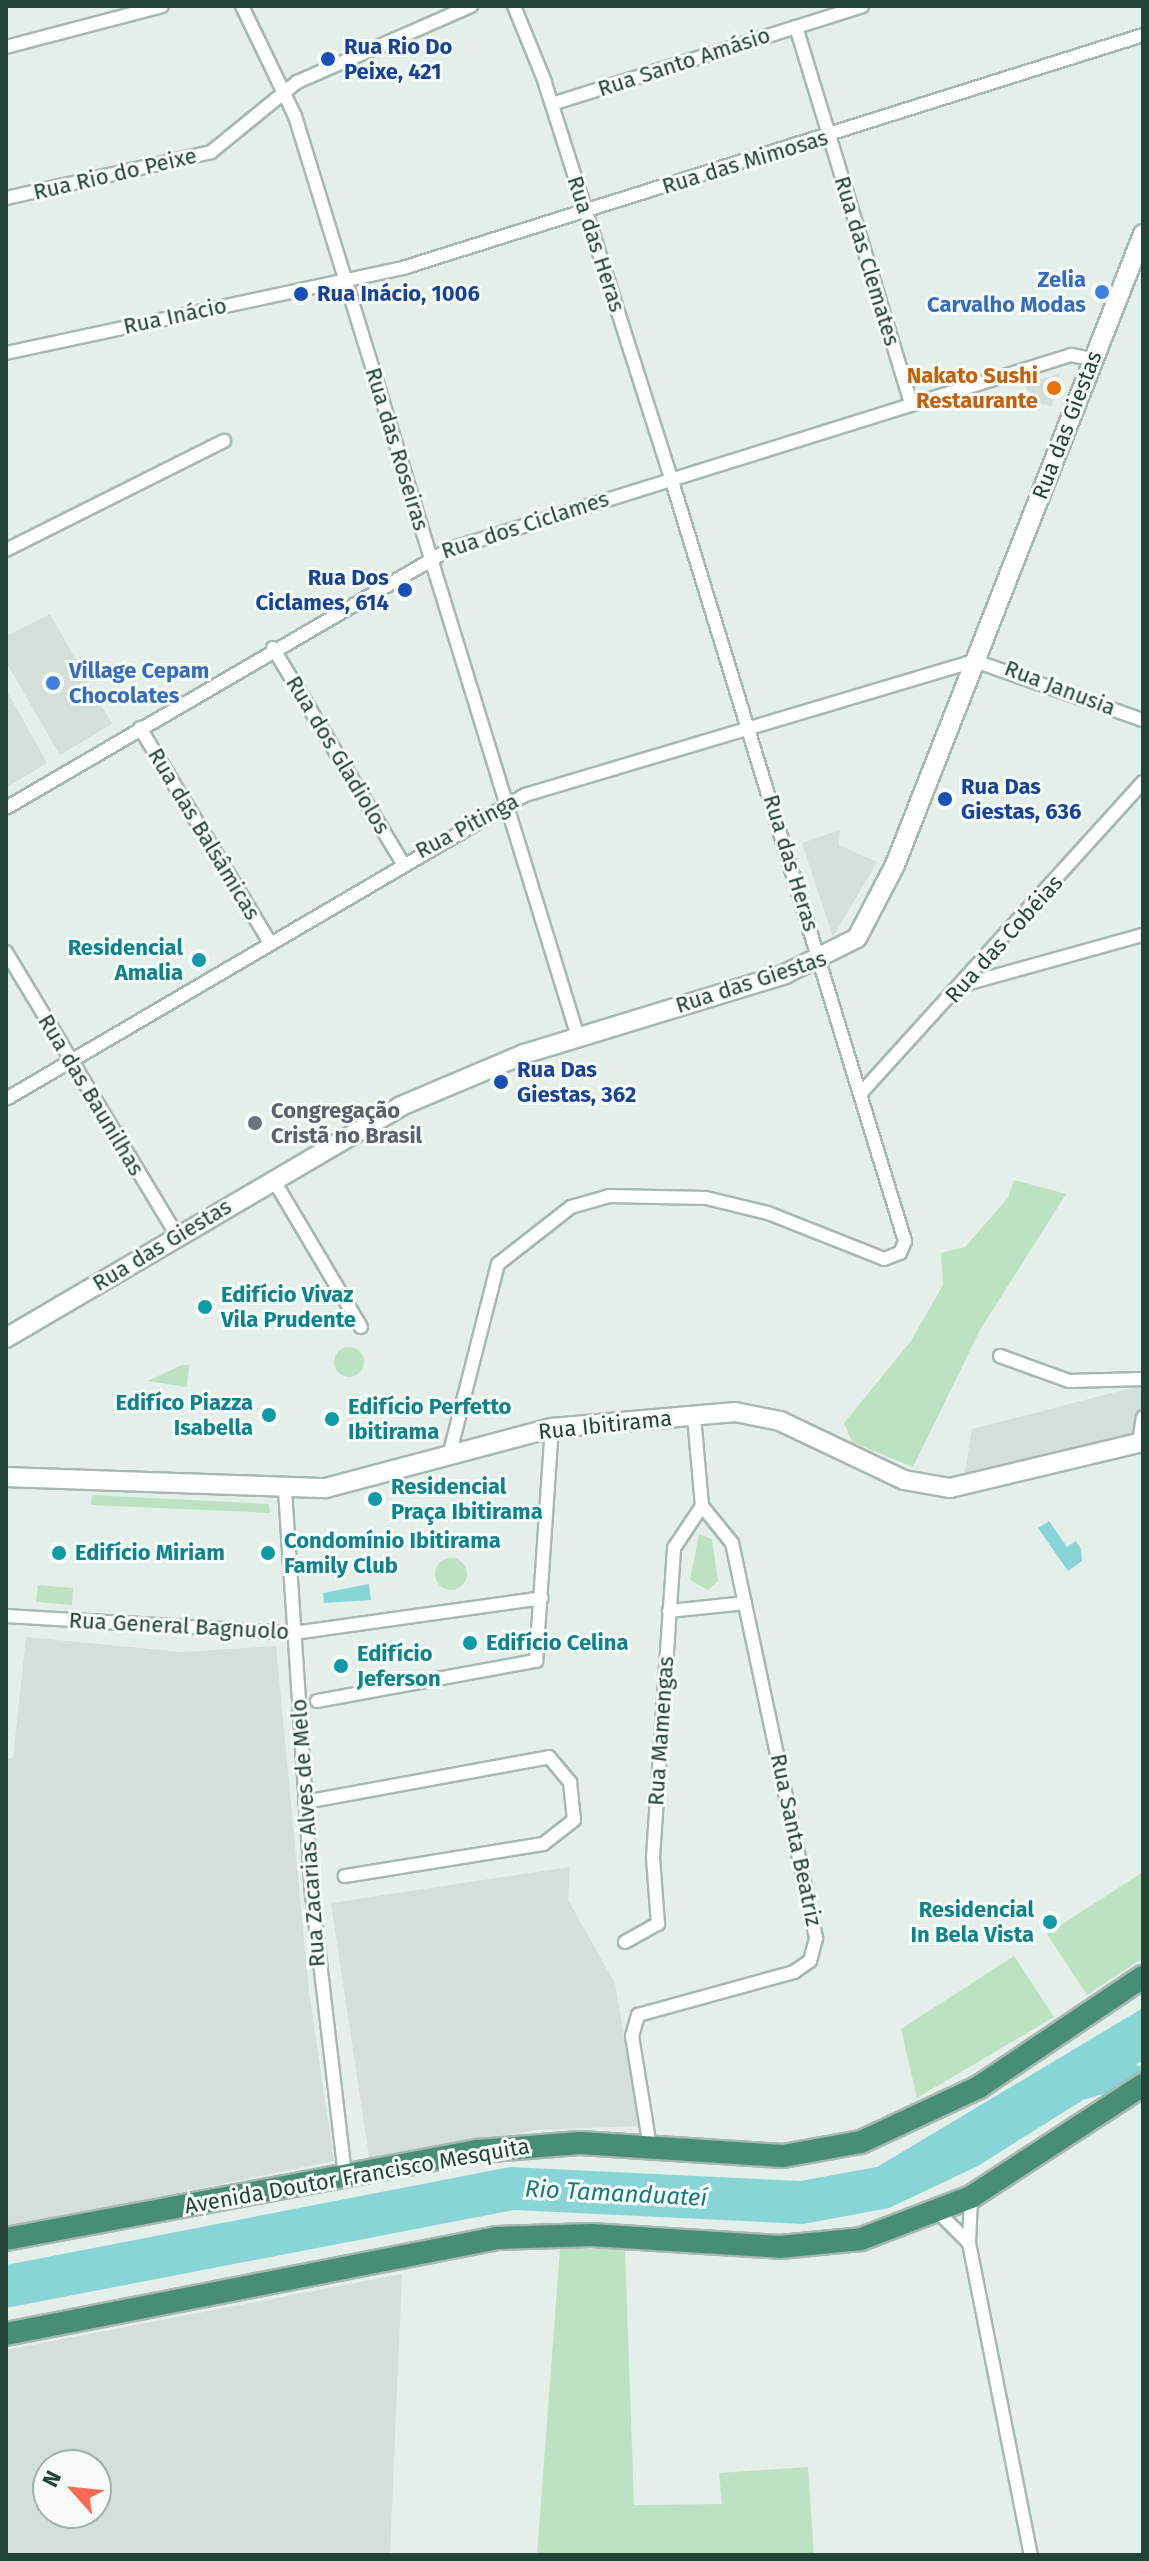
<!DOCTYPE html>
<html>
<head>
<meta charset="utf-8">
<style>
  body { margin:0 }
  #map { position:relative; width:1149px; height:2561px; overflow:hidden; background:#e5efe9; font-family:"Fira Sans",sans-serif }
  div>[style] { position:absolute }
  .built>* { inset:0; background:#d3dfd8 }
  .green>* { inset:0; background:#bce2c2 }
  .round { border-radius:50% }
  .water>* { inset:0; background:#88d5d8 }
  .roads { filter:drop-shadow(2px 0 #a7b8b0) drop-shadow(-2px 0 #a7b8b0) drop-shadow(0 2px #a7b8b0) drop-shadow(0 -2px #a7b8b0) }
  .minor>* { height:12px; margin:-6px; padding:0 6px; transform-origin:6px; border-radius:6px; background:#fff }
  .secondary>* { height:18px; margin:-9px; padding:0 9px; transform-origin:9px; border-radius:9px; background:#fff }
  .trunk>* { height:22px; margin:-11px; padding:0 11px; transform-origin:11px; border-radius:11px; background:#488e76 }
  .dots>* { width:22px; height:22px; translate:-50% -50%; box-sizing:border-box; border:4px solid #f6fbf8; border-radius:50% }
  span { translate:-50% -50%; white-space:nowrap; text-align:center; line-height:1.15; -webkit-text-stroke:6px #f6fbf8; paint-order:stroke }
  .transit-label { font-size:22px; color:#164399; font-weight:700 }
  .left { translate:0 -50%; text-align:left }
  .right { translate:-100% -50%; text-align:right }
  .street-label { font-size:22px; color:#224336 }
  .shop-label { font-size:22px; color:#366cbe; font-weight:700 }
  .food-label { font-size:22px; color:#c56008; font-weight:700 }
  .culture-label { font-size:22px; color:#0d838f; font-weight:700 }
  .worship-label { font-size:22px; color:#5b616d; font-weight:700 }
  .water-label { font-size:24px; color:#157a80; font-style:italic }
  .frame { position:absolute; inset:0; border:8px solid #224336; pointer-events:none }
  .north { position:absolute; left:32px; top:2449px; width:80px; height:80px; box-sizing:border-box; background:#f6fbf8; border:2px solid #a1b1aa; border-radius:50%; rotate:297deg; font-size:22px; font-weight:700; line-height:32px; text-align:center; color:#224336 }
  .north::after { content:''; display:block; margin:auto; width:28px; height:36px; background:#fe6a54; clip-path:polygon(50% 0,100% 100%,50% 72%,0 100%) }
</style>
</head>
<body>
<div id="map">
  <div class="built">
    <i style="clip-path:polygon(1060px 373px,1052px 407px,1033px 401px,1025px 385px)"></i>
    <i style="clip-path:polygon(50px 614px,112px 724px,60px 755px,6px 662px,6px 636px)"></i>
    <i style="clip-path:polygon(6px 689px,47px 763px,6px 788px)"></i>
    <i style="clip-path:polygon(840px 830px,839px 845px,877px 862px,833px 937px,802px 843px)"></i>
    <i style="clip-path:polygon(1143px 1385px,1143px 1439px,964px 1478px,972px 1429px)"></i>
    <i style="clip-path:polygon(26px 1637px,182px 1652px,276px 1646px,309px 1992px,334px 2161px,6px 2228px,6px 1758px,13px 1758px)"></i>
    <i style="clip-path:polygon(570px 1867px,568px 1900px,615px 1983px,639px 2126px,534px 2130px,370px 2163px,331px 1903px)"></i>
    <i style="clip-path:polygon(evenodd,402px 2274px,390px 2555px,6px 2555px,6px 2350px,402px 2274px,96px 2465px,96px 2513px,48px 2513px,48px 2465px,96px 2465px)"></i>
  </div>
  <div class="green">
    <i style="clip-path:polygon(1014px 1180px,1066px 1194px,980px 1330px,913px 1467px,852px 1442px,844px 1423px,911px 1341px,943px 1285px,941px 1253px,965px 1247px,1008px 1198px)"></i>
    <i class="round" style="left:334px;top:1347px;width:30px;height:30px"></i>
    <i style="clip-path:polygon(189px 1365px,187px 1387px,147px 1381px,182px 1365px)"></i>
    <i style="clip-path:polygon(92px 1495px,269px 1504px,270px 1513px,91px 1505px)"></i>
    <i style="clip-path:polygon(699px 1534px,712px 1539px,718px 1581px,708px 1590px,690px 1580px)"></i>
    <i class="round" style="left:435px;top:1558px;width:32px;height:32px"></i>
    <i style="clip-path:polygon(38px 1585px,73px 1588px,72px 1605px,36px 1602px)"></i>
    <i style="clip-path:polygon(1143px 1872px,1143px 1958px,1087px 1995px,1047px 1934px)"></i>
    <i style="clip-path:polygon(1014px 1956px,1054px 2017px,917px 2098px,901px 2029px)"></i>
    <i style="clip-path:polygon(560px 2249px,625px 2249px,634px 2505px,722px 2504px,719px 2473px,808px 2467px,814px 2555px,537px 2555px)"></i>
  </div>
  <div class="water">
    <i style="clip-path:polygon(1049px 1521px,1067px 1547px,1076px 1541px,1081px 1549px,1082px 1561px,1068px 1571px,1038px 1528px)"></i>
    <i style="clip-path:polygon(369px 1584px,371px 1600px,324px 1603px,323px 1593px)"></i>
    <i style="clip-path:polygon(1143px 2008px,1143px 2060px,1136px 2065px,1143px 2067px,1143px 2103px,1103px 2094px,1083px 2100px,978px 2166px,889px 2208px,803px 2224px,514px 2210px,6px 2308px,6px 2265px,510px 2167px,800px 2181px,877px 2167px)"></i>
  </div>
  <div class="roads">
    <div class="minor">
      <i style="left:242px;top:6px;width:122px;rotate:64.3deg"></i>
      <i style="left:295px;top:116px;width:963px;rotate:72.92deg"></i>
      <i style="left:796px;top:27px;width:394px;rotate:73deg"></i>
      <i style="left:6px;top:47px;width:161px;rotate:-14.7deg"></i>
      <i style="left:552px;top:104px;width:325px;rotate:-17.5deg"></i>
      <i style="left:6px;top:198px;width:210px;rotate:-12.6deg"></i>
      <i style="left:211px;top:152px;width:111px;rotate:-39.1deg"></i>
      <i style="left:297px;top:82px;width:190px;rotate:-23.6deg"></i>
      <i style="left:6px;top:353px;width:409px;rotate:-12.1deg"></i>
      <i style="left:406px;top:267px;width:773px;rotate:-17.47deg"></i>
      <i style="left:6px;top:550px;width:244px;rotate:-26.6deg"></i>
      <i style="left:273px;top:648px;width:250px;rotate:58.9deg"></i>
      <i style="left:140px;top:728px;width:249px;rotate:58.8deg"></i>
      <i style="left:6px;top:808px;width:514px;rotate:-30.26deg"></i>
      <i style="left:450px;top:549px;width:651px;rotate:-17.35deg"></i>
      <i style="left:1071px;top:355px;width:21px;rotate:11deg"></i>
      <i style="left:6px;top:952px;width:332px;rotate:58.9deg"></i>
      <i style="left:966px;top:984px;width:184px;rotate:-15.5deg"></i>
      <i style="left:861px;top:1093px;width:420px;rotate:-47.8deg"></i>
      <i style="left:6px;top:1099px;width:601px;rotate:-30.36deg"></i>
      <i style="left:525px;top:795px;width:470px;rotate:-16.6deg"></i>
      <i style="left:975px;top:661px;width:178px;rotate:19.4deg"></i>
      <i style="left:273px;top:1179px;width:172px;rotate:59.3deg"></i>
      <i style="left:1000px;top:1356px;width:73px;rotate:19.9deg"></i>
      <i style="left:1069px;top:1381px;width:74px;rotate:-1.5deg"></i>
      <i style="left:1139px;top:1442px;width:25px;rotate:-81deg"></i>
      <i style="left:449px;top:1456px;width:198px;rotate:-75.7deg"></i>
      <i style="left:498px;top:1264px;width:93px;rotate:-38deg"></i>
      <i style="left:571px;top:1207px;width:40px;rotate:-16deg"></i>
      <i style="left:609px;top:1196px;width:97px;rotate:1.2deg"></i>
      <i style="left:706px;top:1198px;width:64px;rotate:13.6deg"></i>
      <i style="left:768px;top:1213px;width:125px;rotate:21.6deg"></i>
      <i style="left:884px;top:1259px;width:17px;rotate:-21deg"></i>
      <i style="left:900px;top:1253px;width:13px;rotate:-67deg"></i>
      <i style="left:905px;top:1241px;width:798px;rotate:-107.05deg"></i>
      <i style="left:671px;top:478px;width:416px;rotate:-107.7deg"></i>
      <i style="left:545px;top:82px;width:82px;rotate:-112.2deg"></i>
      <i style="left:285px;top:1490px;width:405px;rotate:86.2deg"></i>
      <i style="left:312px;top:1894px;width:282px;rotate:83.3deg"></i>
      <i style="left:669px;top:1611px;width:76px;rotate:-6deg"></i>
      <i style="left:6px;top:1616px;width:289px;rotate:3.4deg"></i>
      <i style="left:294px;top:1633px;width:250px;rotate:-8deg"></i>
      <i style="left:317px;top:1701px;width:223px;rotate:-10.4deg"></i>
      <i style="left:536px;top:1661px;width:234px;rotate:-86.1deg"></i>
      <i style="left:305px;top:1802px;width:248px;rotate:-10.4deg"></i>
      <i style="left:549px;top:1757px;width:33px;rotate:50deg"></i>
      <i style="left:570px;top:1782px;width:38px;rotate:84deg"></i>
      <i style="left:574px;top:1820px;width:39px;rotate:142deg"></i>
      <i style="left:543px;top:1844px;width:201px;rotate:170.8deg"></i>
      <i style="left:625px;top:1942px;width:38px;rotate:-29deg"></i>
      <i style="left:658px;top:1924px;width:67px;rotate:-94.3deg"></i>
      <i style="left:653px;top:1857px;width:310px;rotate:-86.1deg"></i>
      <i style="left:674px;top:1548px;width:50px;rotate:-56.3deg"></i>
      <i style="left:650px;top:2147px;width:112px;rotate:-99.2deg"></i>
      <i style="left:632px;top:2036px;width:22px;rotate:-74deg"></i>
      <i style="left:638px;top:2015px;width:162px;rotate:-15.4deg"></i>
      <i style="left:794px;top:1972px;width:19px;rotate:-35deg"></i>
      <i style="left:810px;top:1961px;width:24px;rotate:-75deg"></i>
      <i style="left:816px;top:1938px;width:404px;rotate:-102deg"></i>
      <i style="left:732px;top:1543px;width:48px;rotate:-129deg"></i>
      <i style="left:702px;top:1506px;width:90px;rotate:-95.1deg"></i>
      <i style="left:971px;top:2197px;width:46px;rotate:92.5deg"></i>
      <i style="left:969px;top:2243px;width:318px;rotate:78.8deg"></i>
      <i style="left:939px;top:2213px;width:42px;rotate:45deg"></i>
    </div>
    <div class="secondary">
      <i style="left:6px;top:1338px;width:458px;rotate:-30.4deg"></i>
      <i style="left:401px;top:1106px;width:134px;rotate:-22.9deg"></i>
      <i style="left:524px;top:1054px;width:273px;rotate:-17deg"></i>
      <i style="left:785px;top:974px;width:80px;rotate:-26.6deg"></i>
      <i style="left:857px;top:938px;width:82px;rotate:-62.5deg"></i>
      <i style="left:895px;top:865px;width:678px;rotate:-68.54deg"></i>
      <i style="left:6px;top:1477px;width:320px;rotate:2deg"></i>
      <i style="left:326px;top:1488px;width:234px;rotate:-14.9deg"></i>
      <i style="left:552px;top:1428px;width:184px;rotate:-5deg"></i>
      <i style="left:735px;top:1412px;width:46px;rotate:11.3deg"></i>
      <i style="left:780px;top:1421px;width:137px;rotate:25.4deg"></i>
      <i style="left:904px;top:1480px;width:47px;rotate:9.9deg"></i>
      <i style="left:950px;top:1488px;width:198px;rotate:-13.4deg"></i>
    </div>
    <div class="trunk">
      <i style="left:6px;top:2239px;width:480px;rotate:-10.6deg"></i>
      <i style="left:478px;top:2151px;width:102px;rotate:-4.5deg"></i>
      <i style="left:580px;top:2143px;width:203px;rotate:3.7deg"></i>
      <i style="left:783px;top:2156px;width:79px;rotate:-10.2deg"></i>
      <i style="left:861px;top:2142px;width:130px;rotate:-25deg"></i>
      <i style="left:979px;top:2087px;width:197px;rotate:-33.9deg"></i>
      <i style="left:6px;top:2334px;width:500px;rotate:-11.06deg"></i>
      <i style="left:497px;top:2238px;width:94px;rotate:-1.8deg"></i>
      <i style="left:591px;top:2235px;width:189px;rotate:3.6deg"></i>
      <i style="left:780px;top:2247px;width:81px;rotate:-5.6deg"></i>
      <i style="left:861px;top:2239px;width:118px;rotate:-20.9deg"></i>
      <i style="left:971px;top:2197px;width:205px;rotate:-33.1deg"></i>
    </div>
  </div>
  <div class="dots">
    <i style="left:328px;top:59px;background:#1a4fb4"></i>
    <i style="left:1102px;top:292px;background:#3f7fe0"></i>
    <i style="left:301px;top:294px;background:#1a4fb4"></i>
    <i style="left:1054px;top:388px;background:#e8710a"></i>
    <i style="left:405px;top:590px;background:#1a4fb4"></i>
    <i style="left:53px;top:683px;background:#3f7fe0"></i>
    <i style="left:945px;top:799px;background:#1a4fb4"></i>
    <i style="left:199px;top:960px;background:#0f9aa8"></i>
    <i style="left:501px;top:1082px;background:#1a4fb4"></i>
    <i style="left:255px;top:1123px;background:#6b7280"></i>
    <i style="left:205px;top:1307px;background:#0f9aa8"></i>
    <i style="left:269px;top:1415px;background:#0f9aa8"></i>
    <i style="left:332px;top:1419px;background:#0f9aa8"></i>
    <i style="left:375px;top:1499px;background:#0f9aa8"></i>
    <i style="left:59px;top:1553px;background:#0f9aa8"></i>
    <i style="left:268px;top:1553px;background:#0f9aa8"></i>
    <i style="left:470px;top:1643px;background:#0f9aa8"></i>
    <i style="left:341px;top:1666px;background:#0f9aa8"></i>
    <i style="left:1050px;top:1922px;background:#0f9aa8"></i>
  </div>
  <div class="transit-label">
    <span class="left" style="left:344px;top:59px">Rua Rio Do<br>Peixe, 421</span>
    <span class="left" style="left:317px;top:294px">Rua Inácio, 1006</span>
    <span class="right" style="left:389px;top:590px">Rua Dos<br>Ciclames, 614</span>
    <span class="left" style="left:961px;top:799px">Rua Das<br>Giestas, 636</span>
    <span class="left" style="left:517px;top:1082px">Rua Das<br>Giestas, 362</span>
  </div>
  <div class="street-label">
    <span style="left:684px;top:62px;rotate:-18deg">Rua Santo Amásio</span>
    <span style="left:745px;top:162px;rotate:-17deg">Rua das Mimosas</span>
    <span style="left:115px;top:174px;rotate:-13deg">Rua Rio do Peixe</span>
    <span style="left:596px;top:244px;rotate:72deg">Rua das Heras</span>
    <span style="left:867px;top:261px;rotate:73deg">Rua das Clemates</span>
    <span style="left:175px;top:316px;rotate:-12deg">Rua Inácio</span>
    <span style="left:1067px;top:425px;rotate:-69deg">Rua das Giestas</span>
    <span style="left:397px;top:449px;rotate:73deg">Rua das Roseiras</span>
    <span style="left:525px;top:525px;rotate:-18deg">Rua dos Ciclames</span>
    <span style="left:1060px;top:688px;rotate:21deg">Rua Janusia</span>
    <span style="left:338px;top:755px;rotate:59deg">Rua dos Gladiolos</span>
    <span style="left:467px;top:826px;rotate:-28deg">Rua Pitinga</span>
    <span style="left:204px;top:834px;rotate:59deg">Rua das Balsâmicas</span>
    <span style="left:791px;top:863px;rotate:73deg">Rua das Heras</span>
    <span style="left:1004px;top:939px;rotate:-48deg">Rua das Cobéias</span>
    <span style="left:751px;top:982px;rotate:-18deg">Rua das Giestas</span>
    <span style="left:91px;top:1095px;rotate:59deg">Rua das Baunilhas</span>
    <span style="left:162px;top:1245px;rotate:-31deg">Rua das Giestas</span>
    <span style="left:605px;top:1425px;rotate:-6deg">Rua Ibitirama</span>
    <span style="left:179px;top:1626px;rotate:3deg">Rua General Bagnuolo</span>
    <span style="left:661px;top:1731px;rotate:-86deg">Rua Mamengas</span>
    <span style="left:308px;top:1833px;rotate:-94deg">Rua Zacarias Alves de Melo</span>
    <span style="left:796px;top:1840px;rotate:78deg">Rua Santa Beatriz</span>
    <span style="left:357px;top:2176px;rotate:-10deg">Avenida Doutor Francisco Mesquita</span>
  </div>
  <div class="shop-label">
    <span class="right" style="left:1086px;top:292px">Zelia<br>Carvalho Modas</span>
    <span class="left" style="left:69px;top:683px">Village Cepam<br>Chocolates</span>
  </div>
  <div class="food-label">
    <span class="right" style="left:1038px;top:388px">Nakato Sushi<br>Restaurante</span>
  </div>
  <div class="culture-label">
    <span class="right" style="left:183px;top:960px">Residencial<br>Amalia</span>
    <span class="left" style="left:221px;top:1307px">Edifício Vivaz<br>Vila Prudente</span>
    <span class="right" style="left:253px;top:1415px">Edifíco Piazza<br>Isabella</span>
    <span class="left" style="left:348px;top:1419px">Edifício Perfetto<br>Ibitirama</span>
    <span class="left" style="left:391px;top:1499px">Residencial<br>Praça Ibitirama</span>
    <span class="left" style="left:284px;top:1553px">Condomínio Ibitirama<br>Family Club</span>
    <span class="left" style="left:75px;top:1553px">Edifício Miriam</span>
    <span class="left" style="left:486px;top:1643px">Edifício Celina</span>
    <span class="left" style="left:357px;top:1666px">Edifício<br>Jeferson</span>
    <span class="right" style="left:1034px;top:1922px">Residencial<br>In Bela Vista</span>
  </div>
  <div class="worship-label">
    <span class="left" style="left:271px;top:1123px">Congregação<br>Cristã no Brasil</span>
  </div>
  <div class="water-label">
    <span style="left:616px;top:2194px;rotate:3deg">Rio Tamanduateí</span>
  </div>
  <div class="frame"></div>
  <div class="north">N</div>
</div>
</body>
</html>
